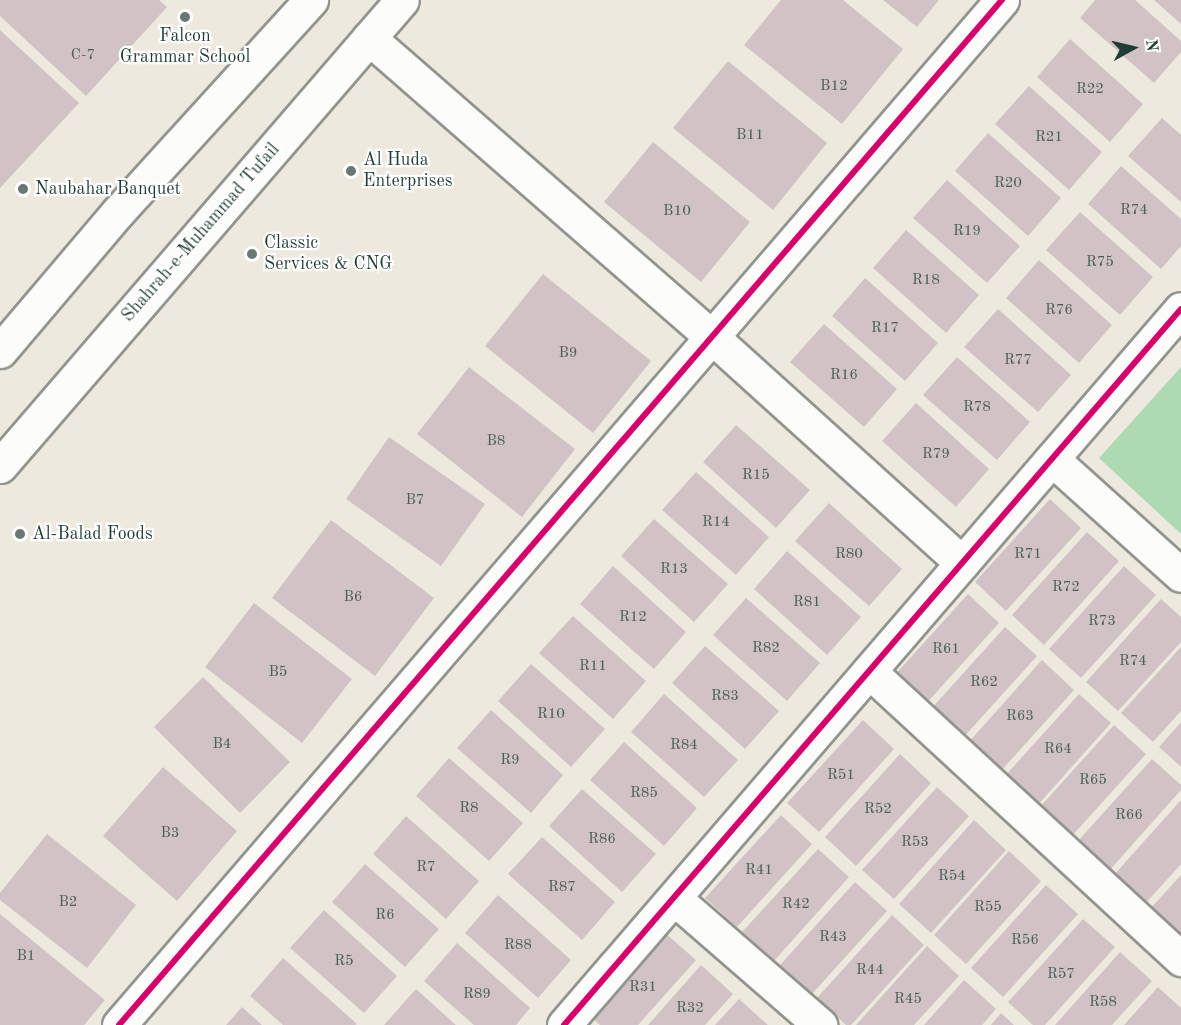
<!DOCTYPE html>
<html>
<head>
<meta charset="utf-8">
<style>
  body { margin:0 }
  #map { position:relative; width:1181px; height:1025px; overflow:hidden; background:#eee9de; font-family:"Old Standard TT",serif }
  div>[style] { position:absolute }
  .green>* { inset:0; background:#aedab3 }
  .building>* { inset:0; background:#d1c3c5 }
  .roads { filter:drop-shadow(2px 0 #92948e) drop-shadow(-2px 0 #92948e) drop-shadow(0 2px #92948e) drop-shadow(0 -2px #92948e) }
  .street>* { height:33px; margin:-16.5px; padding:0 16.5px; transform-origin:16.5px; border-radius:16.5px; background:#fcfcfa }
  .secondary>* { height:33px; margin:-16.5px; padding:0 16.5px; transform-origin:16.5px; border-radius:16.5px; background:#fcfcfa }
  .cycleway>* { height:6px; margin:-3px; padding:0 3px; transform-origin:3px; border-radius:3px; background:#d6006c }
  .dots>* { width:16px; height:16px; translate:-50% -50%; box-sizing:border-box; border:3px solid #fff; border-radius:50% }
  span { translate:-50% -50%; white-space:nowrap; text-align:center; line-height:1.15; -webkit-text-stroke:4.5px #fff; paint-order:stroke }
  .number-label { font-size:15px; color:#4c5e58 }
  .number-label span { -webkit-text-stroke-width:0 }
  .poi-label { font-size:18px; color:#1f3d34 }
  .left { translate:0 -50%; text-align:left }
  .street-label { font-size:18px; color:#1f3d34 }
  .north { position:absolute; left:1103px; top:18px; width:60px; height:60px; -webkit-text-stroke:4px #fff; paint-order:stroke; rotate:82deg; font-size:16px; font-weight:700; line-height:24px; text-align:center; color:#1f3d34 }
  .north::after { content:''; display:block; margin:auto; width:21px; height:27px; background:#1f3d34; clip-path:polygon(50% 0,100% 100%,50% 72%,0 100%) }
</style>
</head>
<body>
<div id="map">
  <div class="green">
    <i style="clip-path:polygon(1181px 367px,1181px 534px,1099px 458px)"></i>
  </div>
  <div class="building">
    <i style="clip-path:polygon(0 0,159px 0,167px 7px,86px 96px,0 16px)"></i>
    <i style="clip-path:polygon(781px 0,843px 0,903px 49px,842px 124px,744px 45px)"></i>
    <i style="clip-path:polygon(883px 0,939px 0,917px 27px)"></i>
    <i style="clip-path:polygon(1095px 0,1135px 0,1181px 41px,1181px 52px,1154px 83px,1080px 18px)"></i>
    <i style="clip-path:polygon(1154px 0,1181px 0,1181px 24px)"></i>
    <i style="clip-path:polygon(0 30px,79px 103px,0 188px)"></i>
    <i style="clip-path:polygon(1070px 39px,1143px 104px,1110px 142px,1037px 77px)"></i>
    <i style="clip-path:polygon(728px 61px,827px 143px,773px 210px,673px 128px)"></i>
    <i style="clip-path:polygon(1029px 86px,1102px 152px,1069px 190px,995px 124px)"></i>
    <i style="clip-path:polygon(1162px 118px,1181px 135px,1181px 202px,1128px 156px)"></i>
    <i style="clip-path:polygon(988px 133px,1061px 198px,1028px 236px,955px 171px)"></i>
    <i style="clip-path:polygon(653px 142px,750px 222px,701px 282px,604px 202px)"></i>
    <i style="clip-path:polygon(1121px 166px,1181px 219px,1181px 246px,1161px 269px,1088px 204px)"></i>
    <i style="clip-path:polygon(947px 180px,1020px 246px,987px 283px,913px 218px)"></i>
    <i style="clip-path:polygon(1080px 212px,1153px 277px,1120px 315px,1046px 250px)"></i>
    <i style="clip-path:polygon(906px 230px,979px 295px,946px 333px,873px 268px)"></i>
    <i style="clip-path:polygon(1039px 260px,1112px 325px,1079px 363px,1006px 298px)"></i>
    <i style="clip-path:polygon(543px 274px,651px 361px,593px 433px,485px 346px)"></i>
    <i style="clip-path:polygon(865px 278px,938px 343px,905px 381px,832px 316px)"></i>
    <i style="clip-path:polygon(998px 309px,1071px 375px,1038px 412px,964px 347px)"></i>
    <i style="clip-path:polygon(824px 324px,897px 389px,864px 427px,790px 362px)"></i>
    <i style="clip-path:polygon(957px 357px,1030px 422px,997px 460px,923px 395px)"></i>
    <i style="clip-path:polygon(469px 367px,575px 449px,522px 517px,417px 434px)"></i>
    <i style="clip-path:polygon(916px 403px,989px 469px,956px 507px,882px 441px)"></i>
    <i style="clip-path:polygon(736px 425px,810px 490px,776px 528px,703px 462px)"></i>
    <i style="clip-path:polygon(389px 437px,485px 504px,441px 566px,346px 499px)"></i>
    <i style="clip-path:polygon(696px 472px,769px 537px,736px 575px,662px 510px)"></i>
    <i style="clip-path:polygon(1050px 499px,1081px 528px,1006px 611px,975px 582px)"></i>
    <i style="clip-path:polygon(829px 503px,902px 569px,869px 606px,795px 541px)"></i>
    <i style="clip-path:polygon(654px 519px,728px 584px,694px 622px,621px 556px)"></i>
    <i style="clip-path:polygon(331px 520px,434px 598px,375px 676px,272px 598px)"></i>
    <i style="clip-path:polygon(1087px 532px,1119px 561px,1044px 645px,1012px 615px)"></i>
    <i style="clip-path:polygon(787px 551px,861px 617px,827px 655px,754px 589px)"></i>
    <i style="clip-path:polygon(613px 566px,686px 632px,654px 669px,580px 604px)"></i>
    <i style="clip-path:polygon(1124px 566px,1156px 595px,1081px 678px,1049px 649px)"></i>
    <i style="clip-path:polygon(968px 594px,999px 623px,924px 706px,893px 677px)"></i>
    <i style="clip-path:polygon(746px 598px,820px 663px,787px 701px,713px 635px)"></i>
    <i style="clip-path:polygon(1161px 599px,1181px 617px,1181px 642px,1118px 711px,1086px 682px)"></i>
    <i style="clip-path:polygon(254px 603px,352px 679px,302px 743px,205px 667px)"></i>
    <i style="clip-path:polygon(573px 616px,646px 681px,613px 719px,539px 653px)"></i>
    <i style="clip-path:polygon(1005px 627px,1037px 656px,962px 739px,930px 710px)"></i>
    <i style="clip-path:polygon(705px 646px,779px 711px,745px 749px,672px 683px)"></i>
    <i style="clip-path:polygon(1181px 647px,1181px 711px,1153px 742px,1121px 713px)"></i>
    <i style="clip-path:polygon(1042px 660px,1074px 690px,999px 773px,967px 744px)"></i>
    <i style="clip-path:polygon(531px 664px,605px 729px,571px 767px,498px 701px)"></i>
    <i style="clip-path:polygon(203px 677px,290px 762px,240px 813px,154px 727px)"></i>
    <i style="clip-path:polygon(664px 694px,738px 760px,704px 797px,631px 732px)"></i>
    <i style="clip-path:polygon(1079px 694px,1111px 723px,1036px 807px,1004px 777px)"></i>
    <i style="clip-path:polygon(491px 710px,563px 775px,531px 813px,457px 748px)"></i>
    <i style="clip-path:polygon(863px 720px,894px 749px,819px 832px,787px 803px)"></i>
    <i style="clip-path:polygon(1181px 722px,1181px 767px,1159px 747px)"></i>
    <i style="clip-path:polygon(1114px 725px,1146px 754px,1071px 837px,1039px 808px)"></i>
    <i style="clip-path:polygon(624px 742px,697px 808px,664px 846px,590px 780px)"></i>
    <i style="clip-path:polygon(900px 754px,931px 783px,856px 866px,825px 837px)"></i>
    <i style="clip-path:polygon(449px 758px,523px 823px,489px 861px,416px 796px)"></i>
    <i style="clip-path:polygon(1152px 759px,1181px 785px,1181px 790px,1109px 871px,1077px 842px)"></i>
    <i style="clip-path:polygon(163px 767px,237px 831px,177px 901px,103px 836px)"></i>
    <i style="clip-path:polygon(937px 787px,969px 816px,894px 899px,862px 870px)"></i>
    <i style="clip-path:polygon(582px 789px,656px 854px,622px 892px,549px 826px)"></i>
    <i style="clip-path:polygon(1181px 800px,1181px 864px,1145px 904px,1113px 876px)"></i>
    <i style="clip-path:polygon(781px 815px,812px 844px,737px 927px,705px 898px)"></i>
    <i style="clip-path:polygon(406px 816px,479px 881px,446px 919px,373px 854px)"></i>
    <i style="clip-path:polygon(974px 820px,1006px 850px,931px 933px,899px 904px)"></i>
    <i style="clip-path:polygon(47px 834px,136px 905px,87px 968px,0 900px,0 893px)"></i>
    <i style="clip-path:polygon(542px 837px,615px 902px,582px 940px,508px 874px)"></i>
    <i style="clip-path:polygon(818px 849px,849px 877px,774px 961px,742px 932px)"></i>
    <i style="clip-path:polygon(1009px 851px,1041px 881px,966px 964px,934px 935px)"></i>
    <i style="clip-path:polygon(365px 864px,439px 929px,405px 967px,332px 902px)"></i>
    <i style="clip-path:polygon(1181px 875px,1181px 937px,1150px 909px)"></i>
    <i style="clip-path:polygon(855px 882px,887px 911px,812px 994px,780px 965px)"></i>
    <i style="clip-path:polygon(1046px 885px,1078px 914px,1003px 997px,971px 968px)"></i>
    <i style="clip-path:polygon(498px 895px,571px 960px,538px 998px,465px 933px)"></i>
    <i style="clip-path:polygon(324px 910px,397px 976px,364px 1013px,290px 948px)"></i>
    <i style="clip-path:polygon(0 914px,105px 1000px,84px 1025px,0 1025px)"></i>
    <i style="clip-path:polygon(892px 915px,924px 945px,851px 1025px,846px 1025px,817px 998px)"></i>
    <i style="clip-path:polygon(1083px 919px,1115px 947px,1045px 1025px,1033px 1025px,1008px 1002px)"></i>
    <i style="clip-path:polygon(664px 932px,696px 960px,638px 1025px,600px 1025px,589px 1015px)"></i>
    <i style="clip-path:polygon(457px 943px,530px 1008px,516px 1025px,474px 1025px,424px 981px)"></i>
    <i style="clip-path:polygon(927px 946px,959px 976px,914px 1025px,856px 1025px)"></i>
    <i style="clip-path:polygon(1120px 952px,1152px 981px,1112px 1025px,1055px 1025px)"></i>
    <i style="clip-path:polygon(283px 958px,357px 1024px,355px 1025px,283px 1025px,250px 996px)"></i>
    <i style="clip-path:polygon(701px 965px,733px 994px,705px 1025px,648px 1025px)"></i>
    <i style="clip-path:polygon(964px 980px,996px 1009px,982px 1025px,924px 1025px)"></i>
    <i style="clip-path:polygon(1158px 987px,1181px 1008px,1181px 1025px,1124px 1025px)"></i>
    <i style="clip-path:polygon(416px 989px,456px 1025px,384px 1025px)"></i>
    <i style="clip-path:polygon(739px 999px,768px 1025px,715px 1025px)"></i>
    <i style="clip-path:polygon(242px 1007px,262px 1025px,226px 1025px)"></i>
    <i style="clip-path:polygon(1001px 1013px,1014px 1025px,991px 1025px)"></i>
  </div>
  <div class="roads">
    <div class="street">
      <i style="left:369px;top:38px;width:455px;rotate:41.1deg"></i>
      <i style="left:712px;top:337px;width:337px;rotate:42.1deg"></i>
      <i style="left:1052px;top:459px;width:173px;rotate:42deg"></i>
      <i style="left:869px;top:671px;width:425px;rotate:42.7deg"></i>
      <i style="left:674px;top:898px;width:194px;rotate:41deg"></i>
      <i style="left:119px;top:1025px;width:1353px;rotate:-49.26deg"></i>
      <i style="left:564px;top:1025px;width:945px;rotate:-49.25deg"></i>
    </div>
    <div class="secondary">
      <i style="left:0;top:351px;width:182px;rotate:-49.7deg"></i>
      <i style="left:118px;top:212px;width:287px;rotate:-47.7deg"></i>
      <i style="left:0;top:466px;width:615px;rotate:-49.22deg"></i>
    </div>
  </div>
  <div class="cycleway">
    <i style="left:119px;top:1025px;width:1353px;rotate:-49.26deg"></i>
    <i style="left:564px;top:1025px;width:945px;rotate:-49.25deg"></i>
  </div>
  <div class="dots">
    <i style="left:185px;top:17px;background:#677970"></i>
    <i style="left:351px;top:171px;background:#677970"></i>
    <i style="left:23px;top:189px;background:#677970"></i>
    <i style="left:252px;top:254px;background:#677970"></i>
    <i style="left:20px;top:534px;background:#677970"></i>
  </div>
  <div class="number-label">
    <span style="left:83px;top:56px">C-7</span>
    <span style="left:834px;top:87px">B12</span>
    <span style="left:1090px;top:90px">R22</span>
    <span style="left:750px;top:136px">B11</span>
    <span style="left:1049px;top:138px">R21</span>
    <span style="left:1008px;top:184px">R20</span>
    <span style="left:1134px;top:211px">R74</span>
    <span style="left:677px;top:212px">B10</span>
    <span style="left:967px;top:232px">R19</span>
    <span style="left:1100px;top:263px">R75</span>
    <span style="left:926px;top:281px">R18</span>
    <span style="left:1059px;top:311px">R76</span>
    <span style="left:885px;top:329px">R17</span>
    <span style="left:568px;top:354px">B9</span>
    <span style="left:1018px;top:361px">R77</span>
    <span style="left:844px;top:376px">R16</span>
    <span style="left:977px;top:408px">R78</span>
    <span style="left:496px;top:442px">B8</span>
    <span style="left:936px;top:455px">R79</span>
    <span style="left:756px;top:476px">R15</span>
    <span style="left:415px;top:501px">B7</span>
    <span style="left:716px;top:523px">R14</span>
    <span style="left:849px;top:555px">R80</span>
    <span style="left:1028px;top:555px">R71</span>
    <span style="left:674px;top:570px">R13</span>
    <span style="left:1066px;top:588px">R72</span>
    <span style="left:353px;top:598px">B6</span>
    <span style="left:807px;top:603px">R81</span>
    <span style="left:633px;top:618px">R12</span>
    <span style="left:1102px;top:622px">R73</span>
    <span style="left:766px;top:649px">R82</span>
    <span style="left:946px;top:650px">R61</span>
    <span style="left:1133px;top:662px">R74</span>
    <span style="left:593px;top:667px">R11</span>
    <span style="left:278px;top:673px">B5</span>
    <span style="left:984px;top:683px">R62</span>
    <span style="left:725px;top:697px">R83</span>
    <span style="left:551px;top:715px">R10</span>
    <span style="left:1020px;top:717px">R63</span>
    <span style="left:222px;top:745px">B4</span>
    <span style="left:684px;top:746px">R84</span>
    <span style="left:1058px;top:750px">R64</span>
    <span style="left:510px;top:761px">R9</span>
    <span style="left:841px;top:776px">R51</span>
    <span style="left:1093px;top:781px">R65</span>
    <span style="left:644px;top:794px">R85</span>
    <span style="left:469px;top:809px">R8</span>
    <span style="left:878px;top:810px">R52</span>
    <span style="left:1129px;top:816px">R66</span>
    <span style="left:170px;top:834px">B3</span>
    <span style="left:602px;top:840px">R86</span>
    <span style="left:915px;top:843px">R53</span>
    <span style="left:426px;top:868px">R7</span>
    <span style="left:759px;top:871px">R41</span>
    <span style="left:952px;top:877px">R54</span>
    <span style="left:562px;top:888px">R87</span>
    <span style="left:68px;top:903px">B2</span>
    <span style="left:796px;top:905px">R42</span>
    <span style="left:988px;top:908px">R55</span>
    <span style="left:385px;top:916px">R6</span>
    <span style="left:833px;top:938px">R43</span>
    <span style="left:1025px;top:941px">R56</span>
    <span style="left:518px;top:946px">R88</span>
    <span style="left:26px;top:957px">B1</span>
    <span style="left:344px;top:962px">R5</span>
    <span style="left:870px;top:971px">R44</span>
    <span style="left:1061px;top:975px">R57</span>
    <span style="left:643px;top:988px">R31</span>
    <span style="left:477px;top:995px">R89</span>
    <span style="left:908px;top:1000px">R45</span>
    <span style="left:1103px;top:1003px">R58</span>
    <span style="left:690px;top:1009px">R32</span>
  </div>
  <div class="poi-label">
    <span style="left:185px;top:47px">Falcon<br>Grammar School</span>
    <span class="left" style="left:363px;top:171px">Al Huda<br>Enterprises</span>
    <span class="left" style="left:35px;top:189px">Naubahar Banquet</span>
    <span class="left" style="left:264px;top:254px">Classic<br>Services &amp; CNG</span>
    <span class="left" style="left:32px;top:534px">Al-Balad Foods</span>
  </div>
  <div class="street-label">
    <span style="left:201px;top:233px;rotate:-49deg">Shahrah-e-Muhammad Tufail</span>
  </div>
  <div class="north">N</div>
</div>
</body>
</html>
